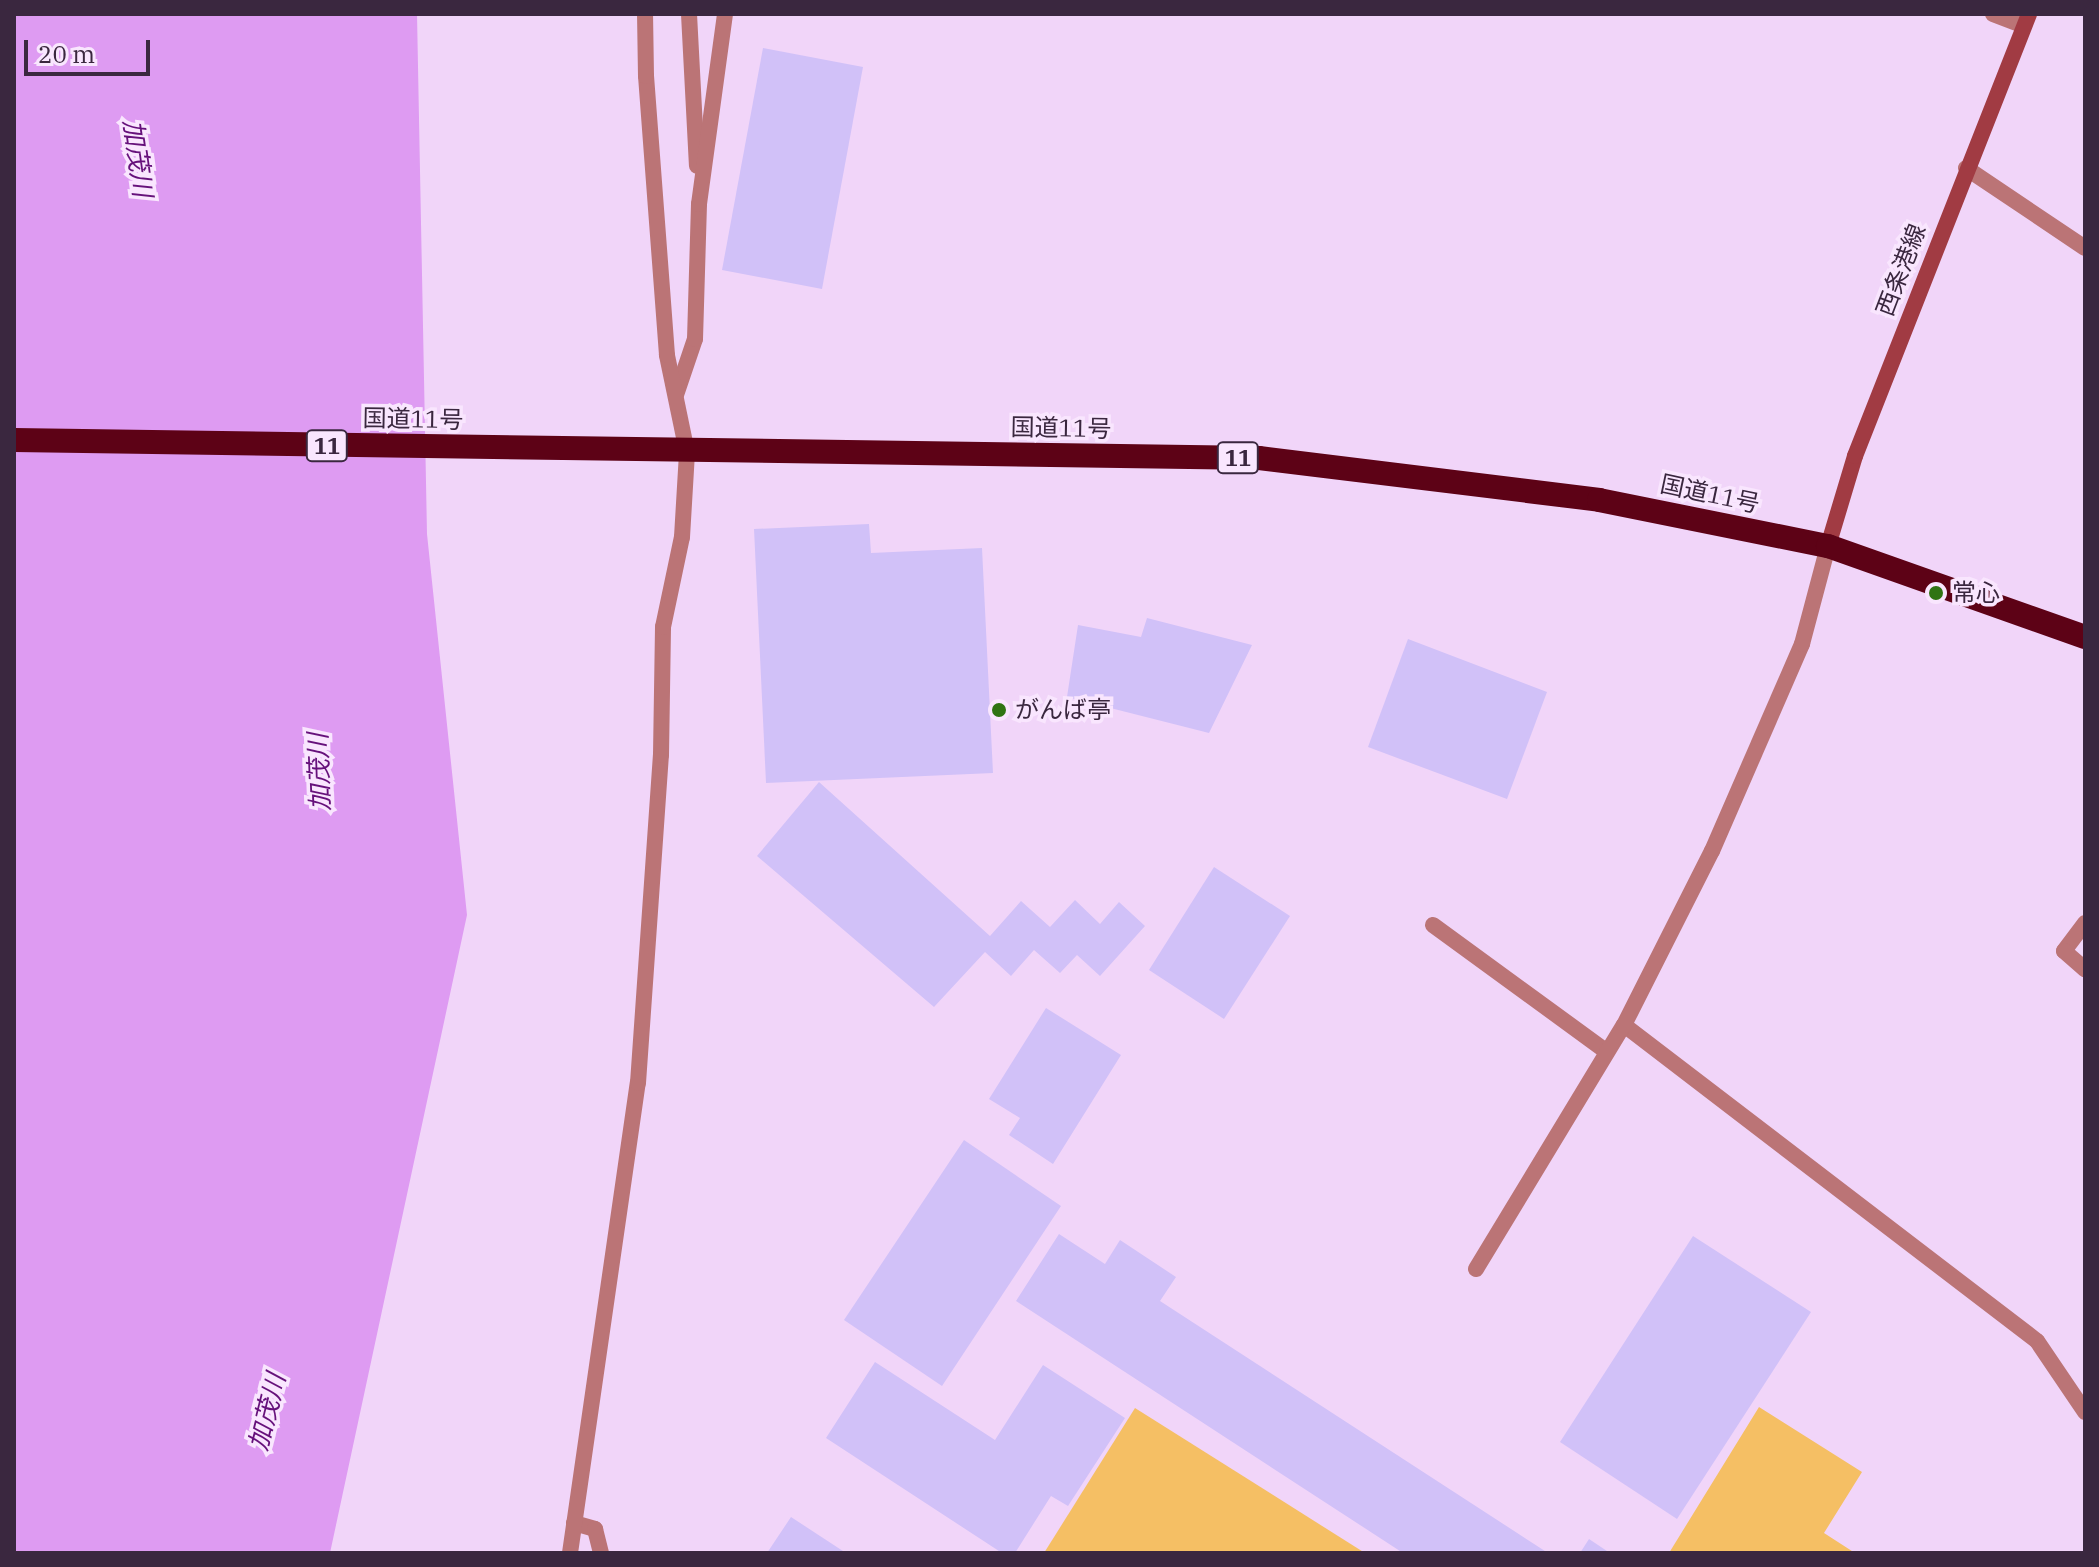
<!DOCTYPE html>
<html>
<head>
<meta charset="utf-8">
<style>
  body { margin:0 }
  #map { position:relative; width:2099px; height:1567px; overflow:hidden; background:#f1d5f9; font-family:"IBM Plex Serif","Noto Sans JP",serif }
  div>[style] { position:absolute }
  .green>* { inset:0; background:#f5bf64 }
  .water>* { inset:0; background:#de9bf2 }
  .building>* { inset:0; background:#d1c1f8 }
  .street>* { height:16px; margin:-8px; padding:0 8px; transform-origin:8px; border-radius:8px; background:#bb7476 }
  .secondary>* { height:16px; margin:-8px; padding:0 8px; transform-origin:8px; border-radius:8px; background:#a13b43 }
  .highway>* { height:24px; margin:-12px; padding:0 12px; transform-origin:12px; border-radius:12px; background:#5d0216 }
  .dots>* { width:22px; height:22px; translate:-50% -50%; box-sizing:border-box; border:4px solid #f9e6fe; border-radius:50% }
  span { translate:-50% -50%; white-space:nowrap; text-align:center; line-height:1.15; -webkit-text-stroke:7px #f9e6fe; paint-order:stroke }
  .shield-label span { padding:2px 6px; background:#f9e6fe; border:2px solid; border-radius:6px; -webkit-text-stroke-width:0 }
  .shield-label { font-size:22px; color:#3a273f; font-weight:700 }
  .street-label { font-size:24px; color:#3a273f }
  .poi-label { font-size:24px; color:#3a273f }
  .left { translate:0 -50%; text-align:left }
  .water-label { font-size:26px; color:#66117b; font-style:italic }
  .frame { position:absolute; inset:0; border:16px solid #3a273f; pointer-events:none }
  .scale { position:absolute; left:24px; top:40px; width:126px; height:36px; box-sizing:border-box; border:4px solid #3a273f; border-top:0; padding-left:10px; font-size:24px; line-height:28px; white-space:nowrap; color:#3a273f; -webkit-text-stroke:6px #f9e6fe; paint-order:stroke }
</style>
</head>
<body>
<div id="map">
  <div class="green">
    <i style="clip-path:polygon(1759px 1407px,1862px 1472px,1824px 1533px,1855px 1553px,1669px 1553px)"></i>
    <i style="clip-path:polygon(1135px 1408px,1365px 1553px,1044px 1553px)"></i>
  </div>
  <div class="water">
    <i style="clip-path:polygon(14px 14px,417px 14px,427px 534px,467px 915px,330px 1553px,14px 1553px)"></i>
  </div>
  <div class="building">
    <i style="clip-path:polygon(763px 48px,863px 67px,822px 289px,722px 270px)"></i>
    <i style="clip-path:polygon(869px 524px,871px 553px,982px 548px,993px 773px,766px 783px,754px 529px)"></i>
    <i style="clip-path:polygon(1147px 618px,1252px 645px,1209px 733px,1067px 697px,1078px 625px,1141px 637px)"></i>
    <i style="clip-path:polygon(1408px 639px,1547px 692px,1507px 799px,1368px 747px)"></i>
    <i style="clip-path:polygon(819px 782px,990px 936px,1021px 901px,1050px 927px,1075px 900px,1100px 924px,1119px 902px,1145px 926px,1100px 976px,1077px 955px,1060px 973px,1034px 950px,1011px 976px,985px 952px,934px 1007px,757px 856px)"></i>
    <i style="clip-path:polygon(1214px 867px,1290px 916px,1224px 1019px,1149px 970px)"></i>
    <i style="clip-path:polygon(1046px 1008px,1121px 1055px,1053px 1164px,1009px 1135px,1020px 1118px,989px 1099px)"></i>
    <i style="clip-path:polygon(964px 1140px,1061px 1206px,942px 1386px,844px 1320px)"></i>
    <i style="clip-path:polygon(1059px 1234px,1105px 1264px,1120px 1240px,1176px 1277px,1160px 1301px,1548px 1553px,1403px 1553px,1016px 1301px)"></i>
    <i style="clip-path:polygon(1693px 1236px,1811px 1312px,1677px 1519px,1560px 1442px)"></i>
    <i style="clip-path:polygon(875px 1362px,995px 1440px,1043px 1365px,1125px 1418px,1068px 1506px,1051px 1496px,1015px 1553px,1002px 1553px,826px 1438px)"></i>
    <i style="clip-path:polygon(791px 1517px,846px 1553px,767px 1553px)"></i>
    <i style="clip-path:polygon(1589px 1539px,1610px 1553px,1580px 1553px)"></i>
  </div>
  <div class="street">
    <i style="left:689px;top:14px;width:152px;rotate:87deg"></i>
    <i style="left:1993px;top:14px;width:33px;rotate:21deg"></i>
    <i style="left:1966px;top:168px;width:143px;rotate:33.9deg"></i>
    <i style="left:676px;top:395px;width:59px;rotate:-71.3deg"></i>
    <i style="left:695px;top:339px;width:135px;rotate:-88.3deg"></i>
    <i style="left:699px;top:204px;width:192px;rotate:-82.2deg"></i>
    <i style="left:2085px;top:923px;width:35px;rotate:127deg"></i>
    <i style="left:2064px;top:951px;width:28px;rotate:41deg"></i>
    <i style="left:1433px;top:925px;width:215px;rotate:36.1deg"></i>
    <i style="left:1624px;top:1025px;width:520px;rotate:37.42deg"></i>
    <i style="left:2037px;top:1341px;width:86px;rotate:55.9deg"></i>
    <i style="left:1476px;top:1269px;width:285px;rotate:-58.8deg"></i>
    <i style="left:1624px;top:1025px;width:195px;rotate:-63.2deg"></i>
    <i style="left:1712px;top:851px;width:226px;rotate:-66.5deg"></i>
    <i style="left:1802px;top:644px;width:101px;rotate:-75.1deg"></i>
    <i style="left:574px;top:1523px;width:22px;rotate:16deg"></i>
    <i style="left:595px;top:1529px;width:25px;rotate:76deg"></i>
    <i style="left:570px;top:1553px;width:475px;rotate:-81.8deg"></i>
    <i style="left:638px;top:1083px;width:329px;rotate:-86deg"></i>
    <i style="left:661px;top:755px;width:128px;rotate:-89.1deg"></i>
    <i style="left:663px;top:627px;width:92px;rotate:-78.1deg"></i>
    <i style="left:682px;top:537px;width:85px;rotate:-86.6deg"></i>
    <i style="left:687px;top:452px;width:99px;rotate:-101.7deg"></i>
    <i style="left:667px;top:355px;width:280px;rotate:-94.3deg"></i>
    <i style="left:646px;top:76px;width:62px;rotate:-90.9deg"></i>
  </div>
  <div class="secondary">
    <i style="left:1828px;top:546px;width:94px;rotate:-73.3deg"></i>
    <i style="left:1855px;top:456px;width:475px;rotate:-68.5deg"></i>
  </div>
  <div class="highway">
    <i style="left:14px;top:440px;width:1245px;rotate:0.83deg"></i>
    <i style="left:1259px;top:458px;width:343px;rotate:7deg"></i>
    <i style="left:1599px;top:500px;width:234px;rotate:11.4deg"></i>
    <i style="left:1828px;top:546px;width:273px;rotate:19.5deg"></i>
  </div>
  <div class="dots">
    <i style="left:1936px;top:593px;background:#307413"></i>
    <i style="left:999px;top:710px;background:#307413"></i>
  </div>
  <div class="shield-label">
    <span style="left:327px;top:446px">11</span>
    <span style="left:1238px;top:458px">11</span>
  </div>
  <div class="street-label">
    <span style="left:1901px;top:270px;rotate:-69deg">西条港線</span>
    <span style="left:413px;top:419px;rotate:1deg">国道11号</span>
    <span style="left:1061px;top:428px;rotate:1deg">国道11号</span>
    <span style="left:1710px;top:494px;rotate:12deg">国道11号</span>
  </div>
  <div class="poi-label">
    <span class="left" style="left:1952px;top:593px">常心</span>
    <span class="left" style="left:1015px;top:710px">がんば亭</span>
  </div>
  <div class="water-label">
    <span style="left:138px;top:158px;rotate:82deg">加茂川</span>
    <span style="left:319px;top:772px;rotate:-92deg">加茂川</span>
    <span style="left:267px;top:1412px;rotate:-76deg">加茂川</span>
  </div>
  <div class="frame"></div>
  <div class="scale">20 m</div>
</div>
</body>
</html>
